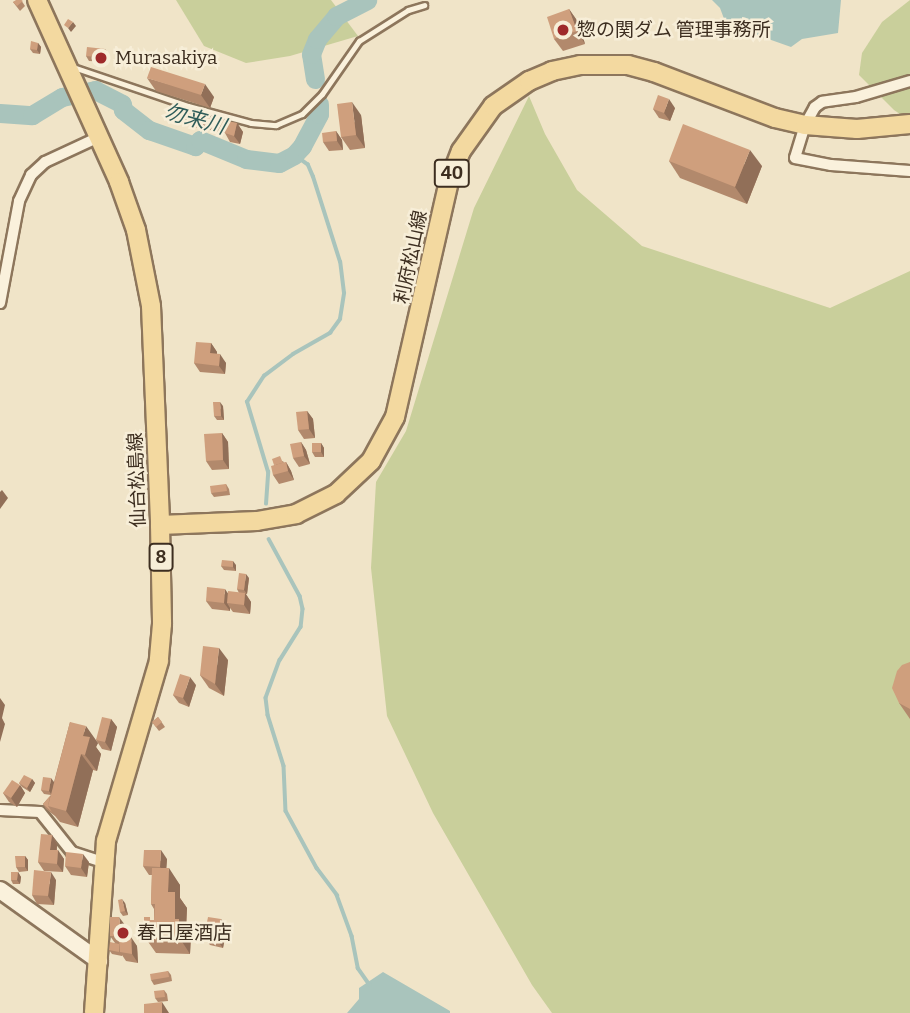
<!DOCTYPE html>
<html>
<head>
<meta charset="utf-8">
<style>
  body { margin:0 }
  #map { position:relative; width:910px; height:1013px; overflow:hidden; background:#f0e4c8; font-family:Bitter,"Noto Sans JP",serif }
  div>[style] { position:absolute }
  .green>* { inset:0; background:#c9cf9b }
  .water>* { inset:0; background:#a9c4bc }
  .stream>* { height:3.5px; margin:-1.75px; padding:0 1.75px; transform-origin:1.75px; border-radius:1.75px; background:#a9c4bc }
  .river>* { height:19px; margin:-9.5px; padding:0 9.5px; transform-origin:9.5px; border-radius:9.5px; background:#a9c4bc }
  .roads { filter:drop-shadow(2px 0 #8d765c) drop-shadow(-2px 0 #8d765c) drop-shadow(0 2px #8d765c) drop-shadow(0 -2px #8d765c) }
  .lane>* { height:5px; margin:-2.5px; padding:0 2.5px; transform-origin:2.5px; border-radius:2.5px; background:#faf1dc }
  .street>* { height:10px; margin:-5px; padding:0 5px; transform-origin:5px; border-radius:5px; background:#faf1dc }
  .secondary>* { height:16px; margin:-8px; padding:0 8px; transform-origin:8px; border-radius:8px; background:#faf1dc }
  .primary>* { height:18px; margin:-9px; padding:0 9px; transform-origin:9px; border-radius:9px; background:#f3d9a0 }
  .wall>* { inset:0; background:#b2896c }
  .shaded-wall>* { inset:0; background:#916f58 }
  .building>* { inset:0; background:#cf9f7d }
  .dots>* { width:19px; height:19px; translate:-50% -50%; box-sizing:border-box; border:4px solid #f7eed8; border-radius:50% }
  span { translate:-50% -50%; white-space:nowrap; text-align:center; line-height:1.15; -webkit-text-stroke:5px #f7eed8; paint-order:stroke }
  .shield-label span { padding:2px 5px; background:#f7eed8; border:2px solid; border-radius:5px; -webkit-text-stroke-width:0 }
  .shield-label { font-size:18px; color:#3d2e20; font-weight:700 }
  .poi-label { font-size:19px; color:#3d2e20 }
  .left { translate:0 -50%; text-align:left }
  .street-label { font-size:19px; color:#3d2e20 }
  .water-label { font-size:21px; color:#2f5d5a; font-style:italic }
</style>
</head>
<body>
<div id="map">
  <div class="green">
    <i style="clip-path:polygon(176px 0,331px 0,358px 36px,290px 56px,246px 63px,204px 46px)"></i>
    <i style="clip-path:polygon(910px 0,910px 121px,894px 110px,859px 75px,862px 53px,882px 22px)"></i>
    <i style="clip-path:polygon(529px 96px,545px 134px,577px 190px,642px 246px,830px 308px,910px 271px,910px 1013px,552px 1013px,532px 985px,433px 813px,387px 716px,371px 568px,376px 482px,406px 431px,474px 208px)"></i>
  </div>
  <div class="water">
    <i style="clip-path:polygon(712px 0,841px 0,838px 33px,802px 39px,791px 47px,726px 24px,720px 8px)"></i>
    <i style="clip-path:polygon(383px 972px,450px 1011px,450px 1013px,347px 1013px,359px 999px,359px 988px)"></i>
  </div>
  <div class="stream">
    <i style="left:266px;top:504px;width:32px;rotate:-86deg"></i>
    <i style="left:268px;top:472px;width:73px;rotate:-106.7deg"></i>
    <i style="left:247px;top:402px;width:31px;rotate:-57deg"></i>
    <i style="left:264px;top:376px;width:36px;rotate:-37deg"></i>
    <i style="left:293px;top:354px;width:43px;rotate:-29.6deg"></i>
    <i style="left:330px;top:333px;width:17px;rotate:-54deg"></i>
    <i style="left:340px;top:319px;width:26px;rotate:-81deg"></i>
    <i style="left:344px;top:293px;width:31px;rotate:-97deg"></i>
    <i style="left:340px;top:262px;width:89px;rotate:-107.6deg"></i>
    <i style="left:313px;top:177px;width:13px;rotate:-113deg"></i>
    <i style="left:308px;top:165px;width:17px;rotate:-144deg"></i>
    <i style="left:269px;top:539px;width:65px;rotate:61.5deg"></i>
    <i style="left:300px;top:596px;width:13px;rotate:77deg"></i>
    <i style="left:303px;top:609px;width:18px;rotate:96deg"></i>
    <i style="left:301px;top:627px;width:39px;rotate:122deg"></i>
    <i style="left:280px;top:660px;width:40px;rotate:110.2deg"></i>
    <i style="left:266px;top:698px;width:17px;rotate:83deg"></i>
    <i style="left:268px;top:715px;width:53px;rotate:72.6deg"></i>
    <i style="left:284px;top:766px;width:45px;rotate:87.5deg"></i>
    <i style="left:286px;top:811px;width:65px;rotate:61.5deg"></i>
    <i style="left:317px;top:868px;width:34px;rotate:53deg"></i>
    <i style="left:337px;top:895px;width:44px;rotate:69.9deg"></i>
    <i style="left:352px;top:936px;width:33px;rotate:79deg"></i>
    <i style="left:358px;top:968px;width:21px;rotate:55deg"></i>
  </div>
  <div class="river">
    <i style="left:315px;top:79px;width:25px;rotate:-99deg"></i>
    <i style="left:311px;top:54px;width:16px;rotate:-68deg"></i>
    <i style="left:317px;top:39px;width:30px;rotate:-50deg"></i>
    <i style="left:336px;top:16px;width:35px;rotate:-27deg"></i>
    <i style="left:0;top:113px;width:32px;rotate:4deg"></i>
    <i style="left:32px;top:115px;width:35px;rotate:-31deg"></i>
    <i style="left:62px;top:97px;width:34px;rotate:-12deg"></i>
    <i style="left:95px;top:90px;width:30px;rotate:27deg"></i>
    <i style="left:122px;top:104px;width:6px;rotate:81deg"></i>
    <i style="left:123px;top:110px;width:33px;rotate:38deg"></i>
    <i style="left:149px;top:130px;width:49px;rotate:19.2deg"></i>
    <i style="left:195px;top:146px;width:8px;rotate:-50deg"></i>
    <i style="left:200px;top:140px;width:50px;rotate:22.4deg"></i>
    <i style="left:246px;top:159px;width:33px;rotate:7deg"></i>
    <i style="left:279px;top:163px;width:17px;rotate:-28deg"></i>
    <i style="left:294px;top:155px;width:12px;rotate:-48deg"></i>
    <i style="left:302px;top:146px;width:36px;rotate:-62deg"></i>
    <i style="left:319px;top:114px;width:10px;rotate:-90deg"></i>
  </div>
  <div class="roads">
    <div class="lane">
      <i style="left:73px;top:67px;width:121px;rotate:18.7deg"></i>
      <i style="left:188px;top:106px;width:65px;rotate:15.1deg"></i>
      <i style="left:251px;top:123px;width:25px;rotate:5deg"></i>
      <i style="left:276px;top:125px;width:28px;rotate:-23deg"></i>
      <i style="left:302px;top:114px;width:28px;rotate:-45deg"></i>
      <i style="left:322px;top:94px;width:65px;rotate:-55.1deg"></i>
      <i style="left:359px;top:41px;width:58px;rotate:-32.3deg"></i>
      <i style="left:408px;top:10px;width:17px;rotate:-17deg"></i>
    </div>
    <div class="street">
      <i style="left:910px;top:81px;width:56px;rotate:163.5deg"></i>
      <i style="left:856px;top:97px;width:34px;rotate:172deg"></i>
      <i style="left:822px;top:102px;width:9px;rotate:144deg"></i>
      <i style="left:815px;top:107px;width:21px;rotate:119deg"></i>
      <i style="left:805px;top:125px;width:34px;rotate:107deg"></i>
      <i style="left:795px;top:158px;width:37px;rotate:11deg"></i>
      <i style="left:831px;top:165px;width:79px;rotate:4.3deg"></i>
      <i style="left:0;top:303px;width:104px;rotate:-79.4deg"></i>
      <i style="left:19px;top:201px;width:29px;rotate:-65deg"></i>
      <i style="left:31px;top:175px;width:19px;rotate:-43deg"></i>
      <i style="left:45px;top:162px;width:60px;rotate:-24.8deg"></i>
      <i style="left:0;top:810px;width:40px;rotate:2.9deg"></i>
      <i style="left:40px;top:812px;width:51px;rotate:51.3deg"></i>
      <i style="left:72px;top:852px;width:33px;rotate:18deg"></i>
    </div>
    <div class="secondary">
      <i style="left:0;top:890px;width:122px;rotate:35.6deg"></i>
    </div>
    <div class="primary">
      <i style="left:37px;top:0;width:200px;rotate:65.7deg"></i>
      <i style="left:119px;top:182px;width:51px;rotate:70.5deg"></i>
      <i style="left:136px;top:230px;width:77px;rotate:78.8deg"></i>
      <i style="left:151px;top:306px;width:219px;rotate:87.6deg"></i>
      <i style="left:160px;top:525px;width:99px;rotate:88.8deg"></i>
      <i style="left:162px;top:624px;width:37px;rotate:95deg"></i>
      <i style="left:159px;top:661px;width:188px;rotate:106.4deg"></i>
      <i style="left:106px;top:841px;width:172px;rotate:94deg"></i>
      <i style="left:160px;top:525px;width:97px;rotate:-2.4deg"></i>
      <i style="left:257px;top:521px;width:40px;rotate:-10deg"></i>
      <i style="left:296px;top:514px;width:45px;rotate:-26.6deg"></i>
      <i style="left:336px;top:494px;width:48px;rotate:-43.3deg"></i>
      <i style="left:371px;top:461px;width:50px;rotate:-61.4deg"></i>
      <i style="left:395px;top:417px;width:241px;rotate:-77.1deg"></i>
      <i style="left:449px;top:182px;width:33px;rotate:-69deg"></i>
      <i style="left:461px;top:151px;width:55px;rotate:-54.6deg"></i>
      <i style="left:493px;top:106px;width:44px;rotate:-34.8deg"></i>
      <i style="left:529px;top:81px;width:25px;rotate:-23deg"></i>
      <i style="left:552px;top:71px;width:29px;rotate:-12deg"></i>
      <i style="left:580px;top:65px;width:48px"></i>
      <i style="left:628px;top:65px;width:27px;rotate:15deg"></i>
      <i style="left:654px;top:72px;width:129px;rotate:20.8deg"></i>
      <i style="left:775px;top:118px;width:31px;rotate:13deg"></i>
      <i style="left:805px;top:125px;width:52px;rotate:4.4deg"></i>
      <i style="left:857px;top:129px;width:53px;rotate:-5.4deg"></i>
    </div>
  </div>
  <div class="wall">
    <i style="clip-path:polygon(21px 0,25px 6px,20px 11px,13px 2px)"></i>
    <i style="clip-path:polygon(569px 9px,578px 22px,585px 44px,563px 51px,554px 39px)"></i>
    <i style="clip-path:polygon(38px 43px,41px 47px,40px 54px,33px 53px,30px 49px)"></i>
    <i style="clip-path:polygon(108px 53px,108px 62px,89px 61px,86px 56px)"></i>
    <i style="clip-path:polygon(147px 78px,214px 97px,210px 108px,156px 91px)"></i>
    <i style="clip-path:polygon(675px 108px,670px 121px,659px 118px,653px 109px)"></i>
    <i style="clip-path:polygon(361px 115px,365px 148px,350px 150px,341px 137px)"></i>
    <i style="clip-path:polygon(183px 117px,237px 123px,243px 132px,240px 144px,230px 142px,225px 133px,189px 126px)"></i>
    <i style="clip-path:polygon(336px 131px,342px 140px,343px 150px,329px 151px,323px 142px)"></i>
    <i style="clip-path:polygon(669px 161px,762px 166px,747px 204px,680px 178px)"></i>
    <i style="clip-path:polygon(211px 343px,217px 352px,217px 354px,226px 363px,225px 374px,200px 372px,194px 363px)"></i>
    <i style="clip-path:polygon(223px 406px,224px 420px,217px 420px,214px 416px)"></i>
    <i style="clip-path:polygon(307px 411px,313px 419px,315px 438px,304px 439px,298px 430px)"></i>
    <i style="clip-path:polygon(222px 433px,228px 442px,229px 469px,212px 470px,206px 461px)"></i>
    <i style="clip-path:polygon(301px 442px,306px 450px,310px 464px,299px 467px,293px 458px)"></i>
    <i style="clip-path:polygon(321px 443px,324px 448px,324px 457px,315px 457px,312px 452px)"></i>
    <i style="clip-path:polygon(283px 461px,284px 463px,286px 462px,291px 471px,294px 480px,279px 484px,273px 475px,274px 465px)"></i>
    <i style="clip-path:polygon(226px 484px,229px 489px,230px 495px,214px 497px,211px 493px)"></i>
    <i style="clip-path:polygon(236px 565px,236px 571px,224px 570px,221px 566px)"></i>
    <i style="clip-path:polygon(249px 578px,247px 594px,246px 594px,251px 602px,250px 614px,233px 612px,230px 608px,230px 611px,212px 609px,206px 601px,228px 593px,239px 593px,237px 589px)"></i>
    <i style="clip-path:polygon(228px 660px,224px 696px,209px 688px,200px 675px)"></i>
    <i style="clip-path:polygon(910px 662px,910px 719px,899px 703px)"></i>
    <i style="clip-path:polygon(196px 685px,189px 707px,179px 703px,173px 695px)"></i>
    <i style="clip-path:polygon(158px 717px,165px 727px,159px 731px,152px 722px)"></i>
    <i style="clip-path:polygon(111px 719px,117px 727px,111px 751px,102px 749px,96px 740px)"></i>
    <i style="clip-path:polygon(70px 722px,98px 743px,96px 747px,101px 754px,97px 771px,93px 770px,78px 827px,60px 822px,55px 816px,46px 809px,43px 804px,51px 795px,44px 794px,41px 790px,54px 782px)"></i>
    <i style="clip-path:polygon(32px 779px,35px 783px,30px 792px,22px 787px,19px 783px)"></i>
    <i style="clip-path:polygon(20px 785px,25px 793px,17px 807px,9px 802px,3px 793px)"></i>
    <i style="clip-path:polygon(52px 835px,57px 844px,57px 850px,64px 859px,63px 872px,44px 871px,38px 862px)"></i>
    <i style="clip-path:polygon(25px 856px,28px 860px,28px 871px,19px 872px,16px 867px)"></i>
    <i style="clip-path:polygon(167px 859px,166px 868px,180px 885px,180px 898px,187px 908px,186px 929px,191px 935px,190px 954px,156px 953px,144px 936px,145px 927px,144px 926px,152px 920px,154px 920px,154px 909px,151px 904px,152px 875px,149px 875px,143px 866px)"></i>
    <i style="clip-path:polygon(89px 862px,87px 877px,71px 875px,65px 866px)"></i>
    <i style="clip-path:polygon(18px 872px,21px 877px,20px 884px,13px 884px,11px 880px)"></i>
    <i style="clip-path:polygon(56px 880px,54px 905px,37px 904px,32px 895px)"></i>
    <i style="clip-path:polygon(125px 903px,128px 915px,123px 916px,120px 912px)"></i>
    <i style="clip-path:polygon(125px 925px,127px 938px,137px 946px,138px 963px,126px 961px,122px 955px,122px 956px,112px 954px,109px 950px,115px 943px,110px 936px)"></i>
    <i style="clip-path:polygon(227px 927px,223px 948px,210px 945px,204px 937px)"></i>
    <i style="clip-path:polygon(168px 971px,171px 975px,172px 981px,154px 985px,151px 980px)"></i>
    <i style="clip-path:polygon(164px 990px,167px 994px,168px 1001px,158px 1002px,155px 998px)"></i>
  </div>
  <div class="shaded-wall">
    <i style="clip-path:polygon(569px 9px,578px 22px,585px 44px,577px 31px)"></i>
    <i style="clip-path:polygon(73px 22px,76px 26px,71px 32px,68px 28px)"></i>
    <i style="clip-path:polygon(38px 43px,41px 47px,40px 54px,37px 50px)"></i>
    <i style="clip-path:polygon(105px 49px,108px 53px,108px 62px,105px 58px)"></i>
    <i style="clip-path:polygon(205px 84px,214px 97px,210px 108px,201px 95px)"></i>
    <i style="clip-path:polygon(669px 99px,675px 108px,670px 121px,664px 113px)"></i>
    <i style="clip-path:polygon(352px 102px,361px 115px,365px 148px,356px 135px)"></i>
    <i style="clip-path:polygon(237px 123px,243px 132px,240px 144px,234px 136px)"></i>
    <i style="clip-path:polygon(336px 131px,342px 140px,343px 150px,337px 141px)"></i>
    <i style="clip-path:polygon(750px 150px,762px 166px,747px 204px,735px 187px)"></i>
    <i style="clip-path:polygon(211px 343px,217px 352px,216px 362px,210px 353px)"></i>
    <i style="clip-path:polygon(220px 354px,226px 363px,225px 374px,219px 366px)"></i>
    <i style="clip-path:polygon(220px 402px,223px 406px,224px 420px,221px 416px)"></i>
    <i style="clip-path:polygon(307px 411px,313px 419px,315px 438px,309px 429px)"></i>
    <i style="clip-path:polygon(222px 433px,228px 442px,229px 469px,223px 460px)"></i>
    <i style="clip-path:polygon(301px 442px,306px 450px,310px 464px,304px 456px)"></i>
    <i style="clip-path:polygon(321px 443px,324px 448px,324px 457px,321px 452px)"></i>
    <i style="clip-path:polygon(286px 462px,291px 471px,294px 480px,288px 471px)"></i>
    <i style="clip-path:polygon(2px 490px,8px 498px,0 509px,0 492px)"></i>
    <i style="clip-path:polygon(233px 561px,236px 565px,236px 571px,233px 567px)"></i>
    <i style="clip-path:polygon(246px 574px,249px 578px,247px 594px,244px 590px)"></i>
    <i style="clip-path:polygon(225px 589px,231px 598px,227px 603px,230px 608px,230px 611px,224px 603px)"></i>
    <i style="clip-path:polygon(245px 593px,251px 602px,250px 614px,244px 605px)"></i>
    <i style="clip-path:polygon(219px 648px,228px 660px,224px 696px,215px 684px)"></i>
    <i style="clip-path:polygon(190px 677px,196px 685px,189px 707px,183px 698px)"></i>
    <i style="clip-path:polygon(0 698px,5px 705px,2px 718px,5px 724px,0 742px)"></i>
    <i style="clip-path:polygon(111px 719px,117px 727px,111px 751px,105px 742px)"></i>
    <i style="clip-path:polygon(86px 726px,98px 743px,96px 747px,101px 754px,97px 771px,85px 755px,83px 736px)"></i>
    <i style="clip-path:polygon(81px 754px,93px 770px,78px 827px,66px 811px)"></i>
    <i style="clip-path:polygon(51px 778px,54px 782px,52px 795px,49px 791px)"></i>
    <i style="clip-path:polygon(32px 779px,35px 783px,30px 792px,27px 788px)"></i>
    <i style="clip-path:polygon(20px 785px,25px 793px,17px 807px,11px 798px)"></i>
    <i style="clip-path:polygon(52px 835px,57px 844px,56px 858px,50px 850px)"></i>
    <i style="clip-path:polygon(58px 850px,64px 859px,63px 872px,57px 864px)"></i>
    <i style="clip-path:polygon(161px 850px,167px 859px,166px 875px,160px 867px)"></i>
    <i style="clip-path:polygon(83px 854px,89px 862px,87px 877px,81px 868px)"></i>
    <i style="clip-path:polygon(25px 856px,28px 860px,28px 871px,25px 867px)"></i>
    <i style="clip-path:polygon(169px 868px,180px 885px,180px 898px,187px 908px,186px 929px,191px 935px,190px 954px,179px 937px,168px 892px)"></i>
    <i style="clip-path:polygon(18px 872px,21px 877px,20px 884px,17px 880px)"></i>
    <i style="clip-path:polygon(51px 872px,56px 880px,54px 905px,48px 896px)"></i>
    <i style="clip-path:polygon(122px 899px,125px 903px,128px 915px,125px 911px)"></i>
    <i style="clip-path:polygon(119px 917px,125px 925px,128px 944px,122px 936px)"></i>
    <i style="clip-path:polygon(221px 919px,227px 927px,223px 948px,217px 940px)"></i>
    <i style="clip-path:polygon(131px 937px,137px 946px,138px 963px,132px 954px)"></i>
    <i style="clip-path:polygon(162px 1002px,169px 1013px,162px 1013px)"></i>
  </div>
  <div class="building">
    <i style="clip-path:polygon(16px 0,21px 0,23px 1px,17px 6px,13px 2px)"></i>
    <i style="clip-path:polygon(569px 9px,577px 31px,554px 39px,547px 17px)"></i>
    <i style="clip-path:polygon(68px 19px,73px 22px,68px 28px,64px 25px)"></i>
    <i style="clip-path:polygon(31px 41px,38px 43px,37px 50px,30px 49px)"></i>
    <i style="clip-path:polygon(87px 47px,105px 49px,105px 58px,86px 56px)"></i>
    <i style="clip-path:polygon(151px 67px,205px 84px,201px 95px,147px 78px)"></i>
    <i style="clip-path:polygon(658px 95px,669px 99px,664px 113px,653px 109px)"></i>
    <i style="clip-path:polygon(352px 102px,356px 135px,341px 137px,337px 104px)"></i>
    <i style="clip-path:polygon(184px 112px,237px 123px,234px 136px,225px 133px,226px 126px,183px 117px)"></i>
    <i style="clip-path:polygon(683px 124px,750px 150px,735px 187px,669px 161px)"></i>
    <i style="clip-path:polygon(336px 131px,337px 141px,323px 142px,322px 133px)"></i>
    <i style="clip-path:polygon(196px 342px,211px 343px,210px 353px,220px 354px,219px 366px,194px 363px)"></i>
    <i style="clip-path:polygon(213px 402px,220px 402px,221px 416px,214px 416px)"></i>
    <i style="clip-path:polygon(307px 411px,309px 429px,298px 430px,296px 412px)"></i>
    <i style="clip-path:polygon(222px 433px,223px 460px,206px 461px,204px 434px)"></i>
    <i style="clip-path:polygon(301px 442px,304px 456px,293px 458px,290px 444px)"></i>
    <i style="clip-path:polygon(312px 443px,321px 443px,321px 452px,312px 452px)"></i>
    <i style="clip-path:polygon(280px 456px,283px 463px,274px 465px,272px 459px)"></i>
    <i style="clip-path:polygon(286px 462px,288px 471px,273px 475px,271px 466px)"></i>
    <i style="clip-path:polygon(226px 484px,227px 491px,211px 493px,210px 486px)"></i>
    <i style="clip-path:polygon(222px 560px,233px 561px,233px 567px,221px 566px)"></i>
    <i style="clip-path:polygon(239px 573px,246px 574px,244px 590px,237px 589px)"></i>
    <i style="clip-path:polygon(207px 587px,225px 589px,224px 603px,206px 601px)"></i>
    <i style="clip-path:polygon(228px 591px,245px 593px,244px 605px,227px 603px)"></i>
    <i style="clip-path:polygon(203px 646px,219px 648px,215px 684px,200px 675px)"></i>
    <i style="clip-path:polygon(910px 662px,910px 709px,899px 703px,892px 688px,897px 671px,902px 665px)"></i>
    <i style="clip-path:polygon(180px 674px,190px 677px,183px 698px,173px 695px)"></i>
    <i style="clip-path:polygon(102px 717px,111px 719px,105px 742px,96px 740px)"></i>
    <i style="clip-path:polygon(158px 717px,162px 722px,156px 727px,152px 722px)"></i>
    <i style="clip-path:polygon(70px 722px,86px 726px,83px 736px,90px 737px,85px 755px,81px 754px,66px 811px,48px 806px)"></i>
    <i style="clip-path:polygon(24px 775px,32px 779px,27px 788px,19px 783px)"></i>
    <i style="clip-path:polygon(43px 777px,51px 778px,49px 791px,41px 790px)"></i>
    <i style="clip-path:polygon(12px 780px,20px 785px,11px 798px,3px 793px)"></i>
    <i style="clip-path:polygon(50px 796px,48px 806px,52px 812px,43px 804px)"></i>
    <i style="clip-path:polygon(41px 834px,52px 835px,50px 850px,58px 850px,57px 864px,38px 862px)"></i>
    <i style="clip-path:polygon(144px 850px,161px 850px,160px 867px,143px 866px)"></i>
    <i style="clip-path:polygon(66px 852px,83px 854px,81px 868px,65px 866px)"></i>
    <i style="clip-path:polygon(15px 856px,25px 856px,25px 867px,16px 867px)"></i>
    <i style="clip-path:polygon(152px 868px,169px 868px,168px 892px,175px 892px,175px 919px,179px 919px,179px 937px,144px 936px,145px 920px,154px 920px,155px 904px,151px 904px)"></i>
    <i style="clip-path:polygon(34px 870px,51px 872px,48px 896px,32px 895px)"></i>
    <i style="clip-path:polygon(11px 872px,18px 872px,17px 880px,11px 880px)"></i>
    <i style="clip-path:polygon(122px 899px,125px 911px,120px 912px,118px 900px)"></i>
    <i style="clip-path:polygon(110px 917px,119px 917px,122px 936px,110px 936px)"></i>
    <i style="clip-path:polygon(144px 917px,150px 917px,150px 920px,145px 920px,145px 926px,144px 926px)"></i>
    <i style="clip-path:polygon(208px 917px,221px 919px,217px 940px,204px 937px)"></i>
    <i style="clip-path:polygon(131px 937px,132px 954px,120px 952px,119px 939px)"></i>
    <i style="clip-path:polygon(110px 942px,119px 944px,119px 952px,109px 950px)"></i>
    <i style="clip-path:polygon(168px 971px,169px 977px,151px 980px,150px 974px)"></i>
    <i style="clip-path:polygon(164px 990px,165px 997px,155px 998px,154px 991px)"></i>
    <i style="clip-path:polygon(162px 1002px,162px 1013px,144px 1013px,144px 1004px)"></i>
  </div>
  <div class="dots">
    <i style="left:563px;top:30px;background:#9e2a2b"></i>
    <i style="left:101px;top:58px;background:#9e2a2b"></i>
    <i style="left:123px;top:933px;background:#9e2a2b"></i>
  </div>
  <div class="shield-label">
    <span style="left:452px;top:173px">40</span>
    <span style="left:161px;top:557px">8</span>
  </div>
  <div class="poi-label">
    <span class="left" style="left:577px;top:30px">惣の関ダム 管理事務所</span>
    <span class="left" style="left:115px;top:58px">Murasakiya</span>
    <span class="left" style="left:137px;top:933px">春日屋酒店</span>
  </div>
  <div class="street-label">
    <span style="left:411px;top:257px;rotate:-78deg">利府松山線</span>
    <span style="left:137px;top:480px;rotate:-92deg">仙台松島線</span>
  </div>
  <div class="water-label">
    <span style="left:195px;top:119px;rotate:15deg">勿来川</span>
  </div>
</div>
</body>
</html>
